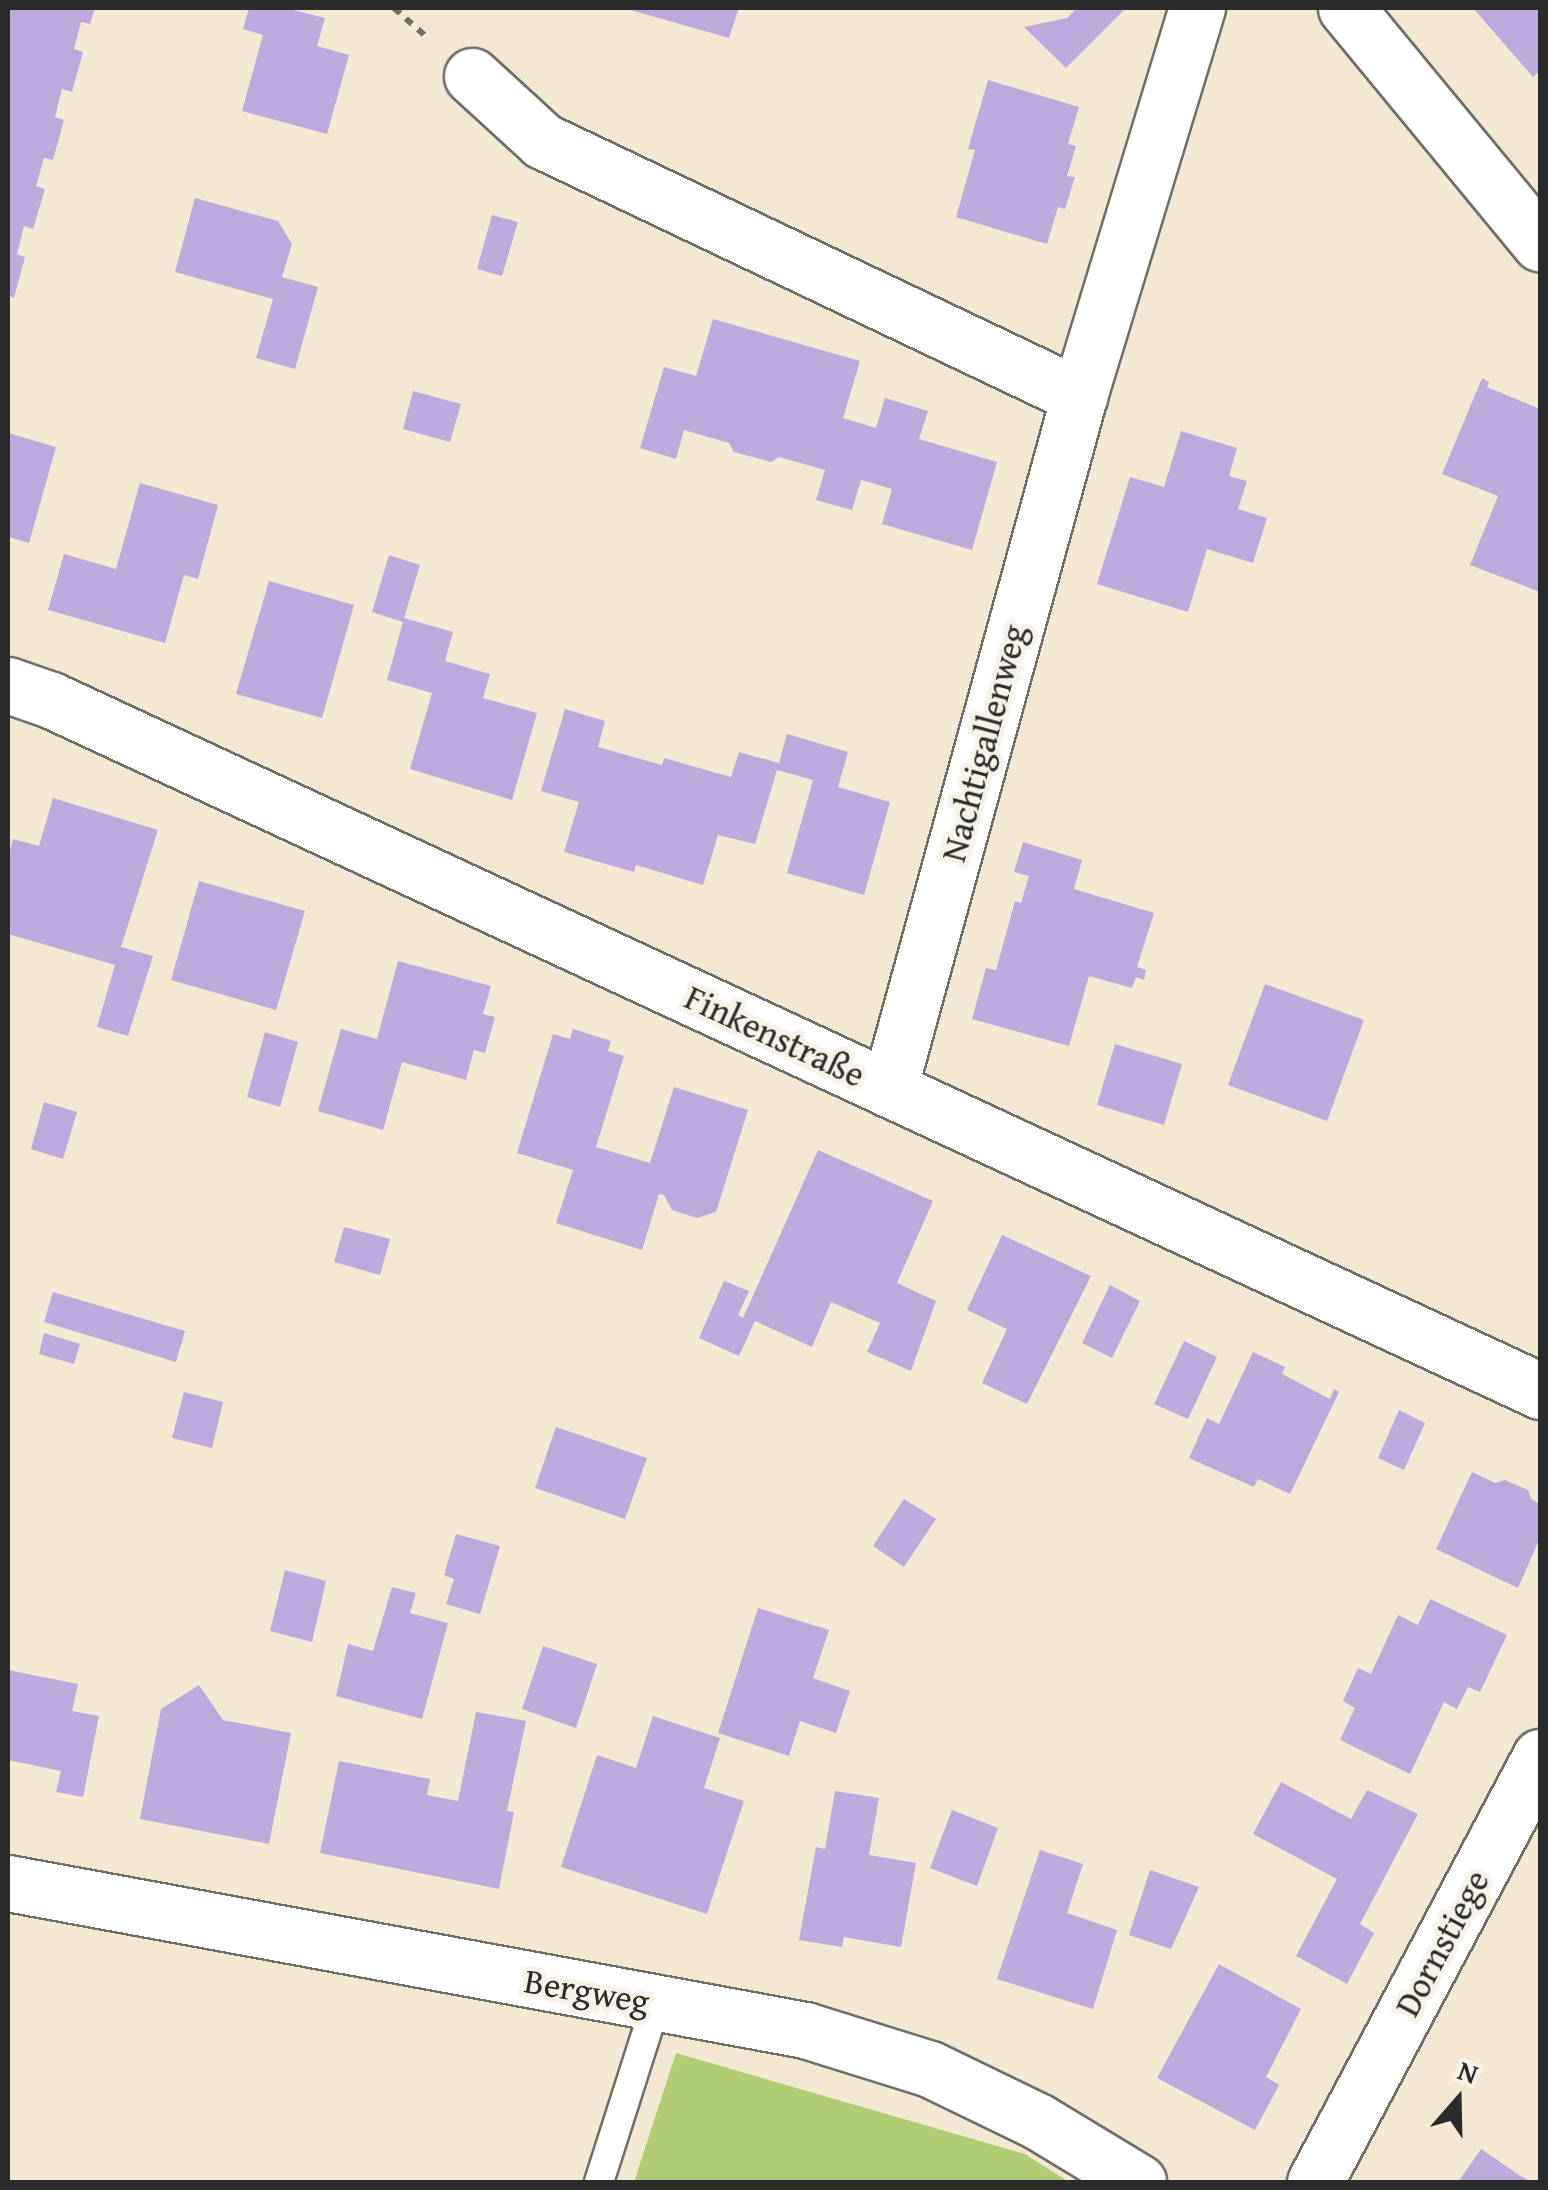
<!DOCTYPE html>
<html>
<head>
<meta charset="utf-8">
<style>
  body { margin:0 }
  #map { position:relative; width:1548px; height:2190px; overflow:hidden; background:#f3e9d3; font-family:"Gentium Book Plus",serif }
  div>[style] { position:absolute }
  .green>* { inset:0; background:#b1cd73 }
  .building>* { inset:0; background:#bdaadd }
  .path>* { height:6px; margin-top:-3px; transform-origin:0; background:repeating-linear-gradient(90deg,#716e66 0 8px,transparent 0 16px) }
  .roads { filter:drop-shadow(2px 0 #716e66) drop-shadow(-2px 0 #716e66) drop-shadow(0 2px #716e66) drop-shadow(0 -2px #716e66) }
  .service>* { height:28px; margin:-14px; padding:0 14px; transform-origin:14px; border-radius:14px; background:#fff }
  .minor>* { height:55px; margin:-27.5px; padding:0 27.5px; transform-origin:27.5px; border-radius:27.5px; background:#fff }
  span { translate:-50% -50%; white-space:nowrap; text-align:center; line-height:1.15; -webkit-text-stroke:10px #f7f3e8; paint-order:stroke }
  .street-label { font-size:35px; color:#2b2b2b }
  .frame { position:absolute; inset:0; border:10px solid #2b2b2b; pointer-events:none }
  .north { position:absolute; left:1408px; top:2050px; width:100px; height:100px; -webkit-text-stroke:8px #f7f3e8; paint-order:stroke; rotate:20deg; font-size:28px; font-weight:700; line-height:40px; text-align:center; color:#2b2b2b }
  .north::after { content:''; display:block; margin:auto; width:35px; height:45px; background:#2b2b2b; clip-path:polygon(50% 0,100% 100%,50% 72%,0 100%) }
</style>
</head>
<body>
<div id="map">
  <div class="green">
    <i style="clip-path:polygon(676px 2053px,1025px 2154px,1069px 2182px,634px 2182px)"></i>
  </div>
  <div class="building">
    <i style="clip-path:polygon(8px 8px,95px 8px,90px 24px,81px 22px,74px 49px,83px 52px,72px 92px,62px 89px,55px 117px,64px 120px,53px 160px,44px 158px,36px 186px,45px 189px,33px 229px,24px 226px,17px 254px,25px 257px,14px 298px,8px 295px)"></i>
    <i style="clip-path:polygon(249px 8px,286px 8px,325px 18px,317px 46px,349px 55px,327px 134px,242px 111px,263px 35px,243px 29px)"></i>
    <i style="clip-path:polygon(1077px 8px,1126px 8px,1066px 68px,1024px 27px,1067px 18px)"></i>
    <i style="clip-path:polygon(1473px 8px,1540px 8px,1540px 71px,1533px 77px)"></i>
    <i style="clip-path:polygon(627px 9px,627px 8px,739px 8px,729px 38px)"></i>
    <i style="clip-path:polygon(988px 80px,1079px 107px,1068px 144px,1076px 146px,1067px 176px,1075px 177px,1065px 209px,1058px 207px,1047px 244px,956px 217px,975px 150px,968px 149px)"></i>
    <i style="clip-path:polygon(195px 198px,278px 221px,292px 244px,282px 277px,318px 287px,295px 369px,256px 358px,273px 299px,175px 272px)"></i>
    <i style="clip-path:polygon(492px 215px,518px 222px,502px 276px,477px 269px)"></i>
    <i style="clip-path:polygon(713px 319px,860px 361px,843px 418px,876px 428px,885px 398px,928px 411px,919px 439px,997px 462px,972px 550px,882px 524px,892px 489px,861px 480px,852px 510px,816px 500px,825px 470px,779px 457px,771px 462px,734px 452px,729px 443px,684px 430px,676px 459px,640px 448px,664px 367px,696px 376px)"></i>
    <i style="clip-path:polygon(1482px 378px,1489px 382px,1487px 387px,1540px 409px,1540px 592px,1470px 565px,1498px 496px,1442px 474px)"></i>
    <i style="clip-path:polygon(413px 391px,461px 404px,450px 442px,403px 429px)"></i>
    <i style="clip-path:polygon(1181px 431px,1237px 448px,1229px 476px,1247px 481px,1238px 509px,1267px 518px,1253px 563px,1207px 549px,1188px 612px,1097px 584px,1130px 477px,1164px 487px)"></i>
    <i style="clip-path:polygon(8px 433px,56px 447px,29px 543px,8px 537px)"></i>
    <i style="clip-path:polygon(140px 483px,218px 505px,198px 579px,184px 575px,165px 643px,48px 610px,64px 554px,116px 569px)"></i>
    <i style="clip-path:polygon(389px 555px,420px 565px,404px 618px,453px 632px,445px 661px,490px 674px,483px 698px,537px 713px,512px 800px,410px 769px,432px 693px,387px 680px,403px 622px,372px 612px)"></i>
    <i style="clip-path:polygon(269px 581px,354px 605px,322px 718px,236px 694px)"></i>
    <i style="clip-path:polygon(565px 709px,605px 721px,598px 747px,662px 765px,664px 758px,731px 777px,739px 752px,779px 763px,787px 734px,848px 752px,838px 787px,890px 802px,864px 895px,787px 873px,813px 780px,777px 770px,755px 844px,718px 835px,703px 885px,636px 865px,634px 872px,564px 852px,579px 802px,541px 791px)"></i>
    <i style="clip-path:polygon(53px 798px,158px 830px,121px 947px,153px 956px,128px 1036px,97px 1027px,115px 965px,8px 934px,8px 857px,13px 839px,39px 846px)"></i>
    <i style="clip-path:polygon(1023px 842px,1082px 860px,1074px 889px,1154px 913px,1137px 967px,1146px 970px,1144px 980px,1136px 977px,1132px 988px,1089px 976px,1069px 1046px,972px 1019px,986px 968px,996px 970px,1015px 901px,1021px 903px,1029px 876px,1014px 872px)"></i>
    <i style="clip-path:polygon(199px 881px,305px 911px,276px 1010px,171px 980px)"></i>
    <i style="clip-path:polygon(398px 961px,491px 986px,483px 1014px,495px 1017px,485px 1053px,474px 1050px,466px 1080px,402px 1062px,383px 1130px,318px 1111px,341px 1029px,377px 1039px)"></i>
    <i style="clip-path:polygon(1265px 984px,1364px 1020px,1327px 1121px,1228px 1085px)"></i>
    <i style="clip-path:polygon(573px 1029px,611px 1041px,608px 1051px,624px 1056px,596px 1147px,650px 1163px,674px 1087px,748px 1110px,716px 1212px,697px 1218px,672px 1210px,664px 1195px,659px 1194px,642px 1250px,556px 1223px,573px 1170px,517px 1153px,553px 1034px,570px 1039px)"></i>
    <i style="clip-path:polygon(265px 1032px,298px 1042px,280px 1107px,247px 1097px)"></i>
    <i style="clip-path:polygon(1115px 1044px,1182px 1064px,1164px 1125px,1097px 1105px)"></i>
    <i style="clip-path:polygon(44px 1102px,77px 1112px,63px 1159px,31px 1149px)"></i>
    <i style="clip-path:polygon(818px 1150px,933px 1201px,897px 1283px,936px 1301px,911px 1371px,867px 1352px,880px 1323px,831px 1302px,812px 1347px,755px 1321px,739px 1356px,699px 1338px,724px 1281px,749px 1291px,738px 1315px,743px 1318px)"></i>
    <i style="clip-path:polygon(344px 1227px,390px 1239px,380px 1275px,334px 1262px)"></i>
    <i style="clip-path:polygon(1002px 1235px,1091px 1276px,1027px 1404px,982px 1383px,1007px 1329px,967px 1310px)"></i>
    <i style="clip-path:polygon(1110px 1285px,1140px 1301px,1112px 1358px,1082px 1343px)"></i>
    <i style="clip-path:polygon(53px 1292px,185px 1331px,176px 1362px,44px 1322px)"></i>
    <i style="clip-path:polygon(44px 1333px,80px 1344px,74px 1364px,39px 1354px)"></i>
    <i style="clip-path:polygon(1184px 1341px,1217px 1357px,1188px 1419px,1154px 1404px)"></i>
    <i style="clip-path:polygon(1253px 1352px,1285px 1367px,1282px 1374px,1330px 1399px,1334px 1389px,1339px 1392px,1290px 1494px,1258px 1479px,1254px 1487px,1189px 1458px,1207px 1418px,1219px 1424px)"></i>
    <i style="clip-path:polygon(184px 1392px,223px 1402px,212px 1448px,172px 1438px)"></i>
    <i style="clip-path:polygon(1399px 1410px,1425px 1423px,1404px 1470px,1378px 1458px)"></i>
    <i style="clip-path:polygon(556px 1427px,647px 1458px,625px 1519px,535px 1488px)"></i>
    <i style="clip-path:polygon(1472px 1472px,1495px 1483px,1505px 1480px,1528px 1490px,1531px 1499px,1540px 1504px,1540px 1538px,1518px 1588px,1436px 1549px)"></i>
    <i style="clip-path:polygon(904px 1499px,936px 1519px,904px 1567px,873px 1546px)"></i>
    <i style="clip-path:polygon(456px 1534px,500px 1546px,480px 1614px,446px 1604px,454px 1579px,444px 1575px)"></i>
    <i style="clip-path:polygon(285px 1570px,326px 1581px,312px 1642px,270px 1631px)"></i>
    <i style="clip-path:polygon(392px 1587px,416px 1593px,410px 1613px,448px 1623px,422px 1719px,336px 1696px,348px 1644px,373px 1651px)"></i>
    <i style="clip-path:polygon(1430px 1599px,1507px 1635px,1480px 1692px,1468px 1687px,1457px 1709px,1444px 1702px,1410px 1774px,1340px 1740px,1355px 1708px,1343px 1701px,1358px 1668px,1371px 1674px,1398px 1615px,1418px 1625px)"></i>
    <i style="clip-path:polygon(758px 1608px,829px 1630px,813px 1678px,850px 1691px,836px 1733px,800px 1721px,789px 1756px,718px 1733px)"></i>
    <i style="clip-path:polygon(543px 1646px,597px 1664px,576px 1728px,522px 1709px)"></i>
    <i style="clip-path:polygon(8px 1670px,78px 1684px,72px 1711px,99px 1716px,83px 1797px,56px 1792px,61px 1771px,8px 1760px)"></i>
    <i style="clip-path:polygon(199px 1685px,223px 1720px,291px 1733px,269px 1844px,140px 1819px,161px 1709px)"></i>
    <i style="clip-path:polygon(476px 1712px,526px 1721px,507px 1811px,514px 1812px,499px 1889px,320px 1853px,339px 1761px,430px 1779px,427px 1795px,458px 1801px)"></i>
    <i style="clip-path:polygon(653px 1716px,720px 1738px,704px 1788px,744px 1801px,707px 1914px,561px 1867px,597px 1755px,636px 1768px)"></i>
    <i style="clip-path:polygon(1281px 1782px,1351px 1819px,1367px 1790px,1418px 1814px,1360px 1924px,1374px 1933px,1347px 1984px,1296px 1956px,1337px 1879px,1253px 1834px)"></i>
    <i style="clip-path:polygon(835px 1791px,879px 1798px,869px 1855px,916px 1863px,901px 1947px,844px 1937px,842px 1947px,799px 1940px,816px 1847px,825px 1849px)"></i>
    <i style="clip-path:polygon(952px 1810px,998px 1828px,977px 1886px,930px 1868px)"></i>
    <i style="clip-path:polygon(1040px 1850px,1083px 1864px,1067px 1913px,1117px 1930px,1093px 2009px,997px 1979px)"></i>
    <i style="clip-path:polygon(1150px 1870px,1199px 1887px,1171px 1949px,1129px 1935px)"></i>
    <i style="clip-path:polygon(1219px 1964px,1301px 2009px,1266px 2077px,1279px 2085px,1255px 2130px,1157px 2078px)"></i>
    <i style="clip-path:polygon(1481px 2149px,1519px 2175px,1531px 2182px,1458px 2182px)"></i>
  </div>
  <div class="path">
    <i style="left:394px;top:8px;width:47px;rotate:41.5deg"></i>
  </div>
  <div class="roads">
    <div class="service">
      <i style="left:599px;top:2182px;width:188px;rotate:-72.3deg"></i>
    </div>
    <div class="minor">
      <i style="left:1346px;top:8px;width:305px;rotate:50.5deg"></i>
      <i style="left:472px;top:76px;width:96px;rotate:42.5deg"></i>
      <i style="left:543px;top:141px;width:594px;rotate:25.44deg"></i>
      <i style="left:8px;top:685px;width:46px;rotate:19.2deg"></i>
      <i style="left:51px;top:700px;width:1642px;rotate:24.89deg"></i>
      <i style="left:889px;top:1089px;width:719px;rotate:-74.67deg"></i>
      <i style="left:1079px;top:396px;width:406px;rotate:-73.1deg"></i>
      <i style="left:8px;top:1883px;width:810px;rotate:10.45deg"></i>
      <i style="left:805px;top:2030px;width:131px;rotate:17.3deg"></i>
      <i style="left:930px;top:2069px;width:121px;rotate:25.9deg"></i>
      <i style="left:1039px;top:2122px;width:116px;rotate:31.2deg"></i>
      <i style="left:1315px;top:2182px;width:481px;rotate:-62.1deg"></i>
    </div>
  </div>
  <div class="street-label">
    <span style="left:984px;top:743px;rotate:-75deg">Nachtigallenweg</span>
    <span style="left:775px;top:1036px;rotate:25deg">Finkenstraße</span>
    <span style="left:1442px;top:1943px;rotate:-62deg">Dornstiege</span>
    <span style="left:587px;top:1991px;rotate:10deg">Bergweg</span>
  </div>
  <div class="frame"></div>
  <div class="north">N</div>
</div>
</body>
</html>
